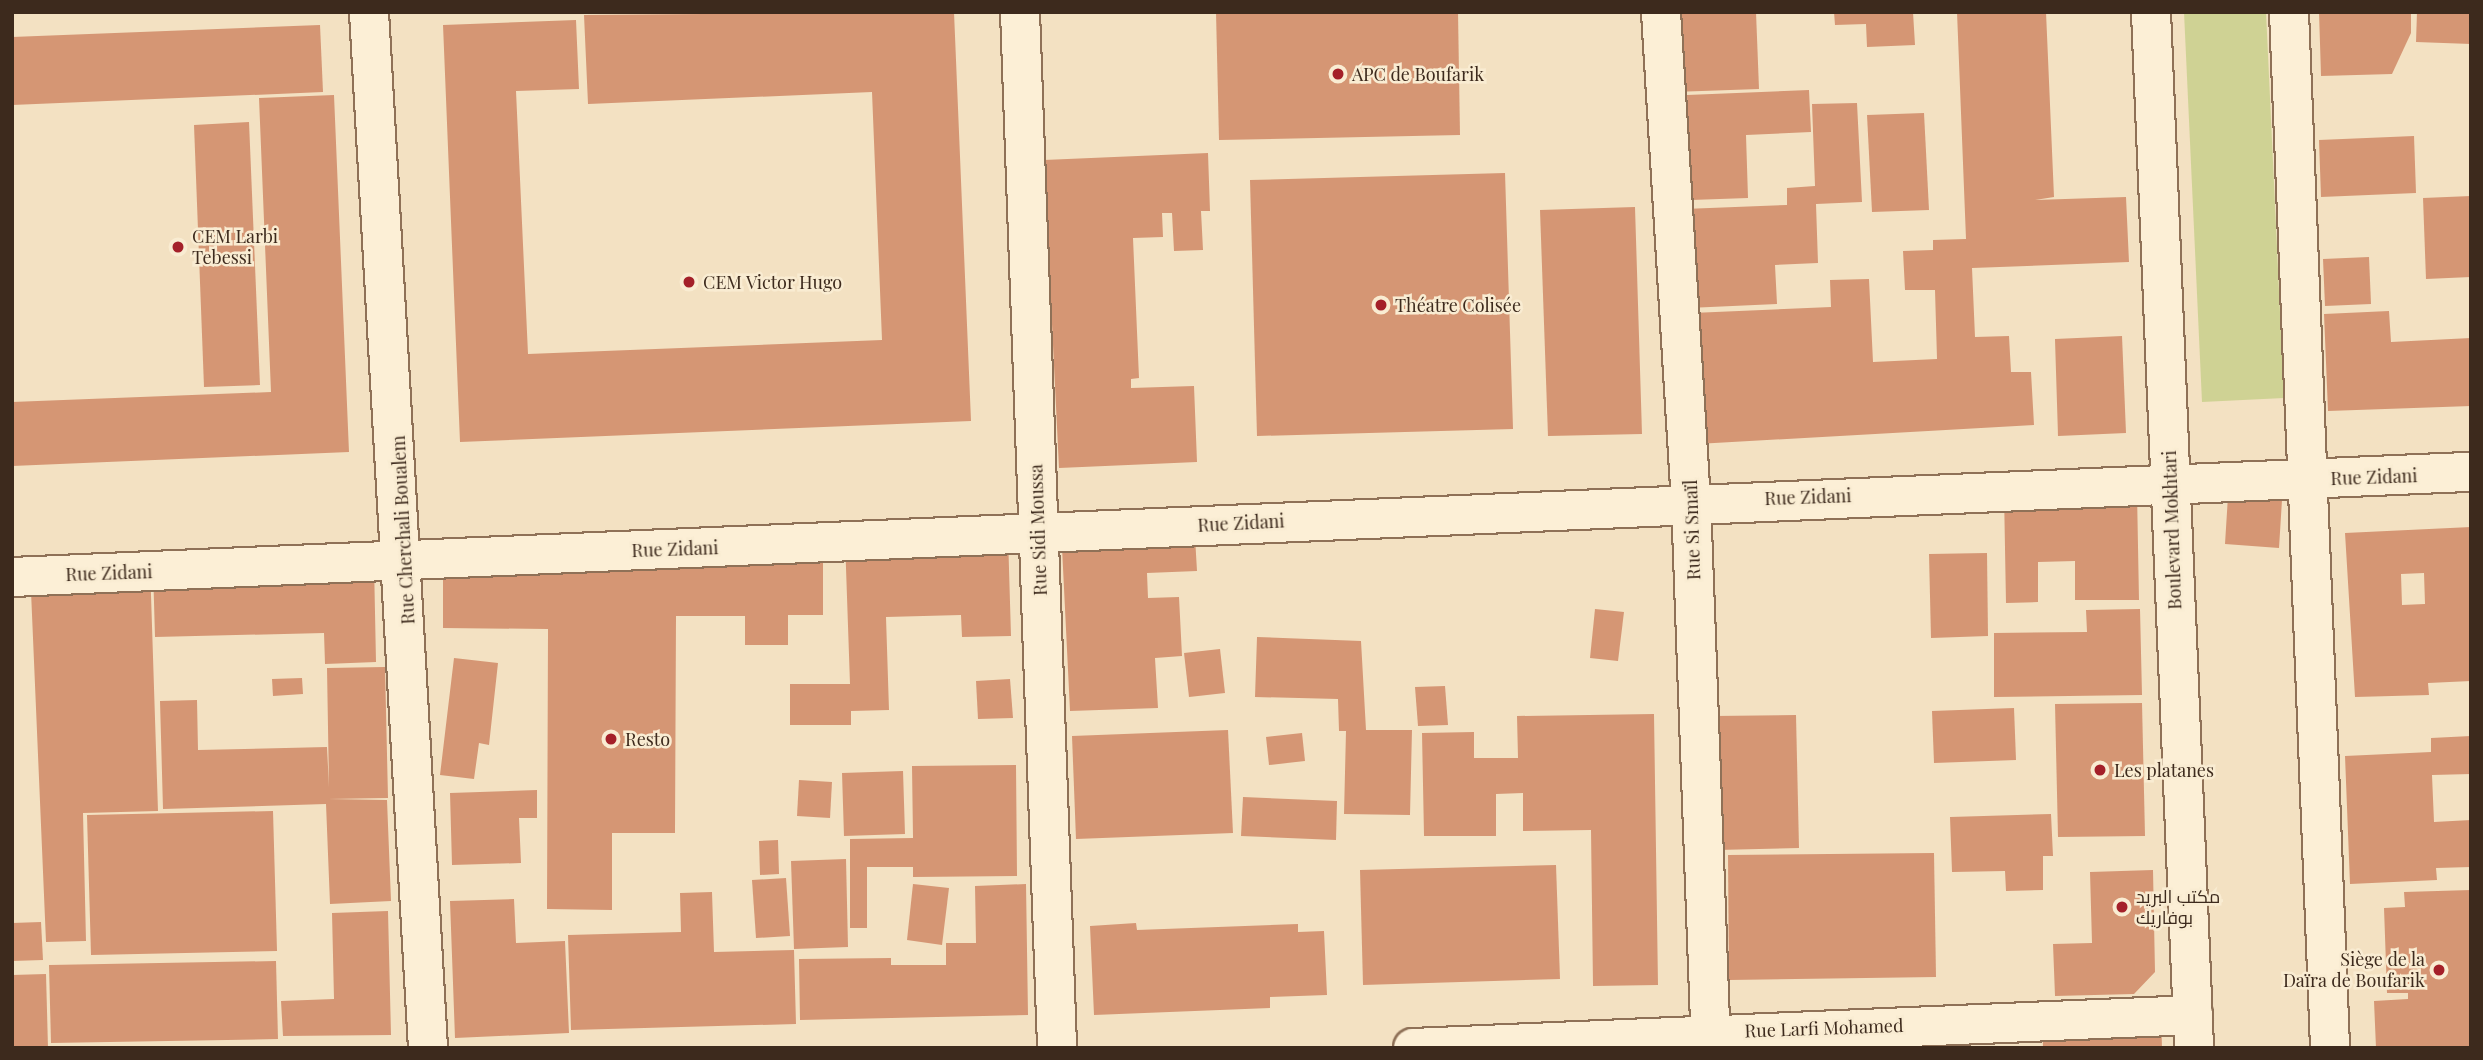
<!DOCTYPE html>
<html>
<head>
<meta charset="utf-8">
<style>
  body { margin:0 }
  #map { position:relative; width:2483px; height:1060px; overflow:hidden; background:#f3e1c2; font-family:"Playfair Display",Cairo,serif }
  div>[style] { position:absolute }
  .green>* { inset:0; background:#cfd294 }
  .building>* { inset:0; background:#d59674 }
  .roads { filter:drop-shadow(2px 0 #8f7157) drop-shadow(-2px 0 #8f7157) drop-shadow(0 2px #8f7157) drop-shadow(0 -2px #8f7157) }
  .minor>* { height:38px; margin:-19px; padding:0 19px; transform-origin:19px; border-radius:19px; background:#fcefd6 }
  .tertiary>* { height:38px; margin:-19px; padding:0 19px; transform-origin:19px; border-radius:19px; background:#fcefd6 }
  .dots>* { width:19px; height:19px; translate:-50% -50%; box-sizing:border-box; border:4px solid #f9ecd2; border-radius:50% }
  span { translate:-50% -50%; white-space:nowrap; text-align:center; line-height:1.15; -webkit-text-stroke:5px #f9ecd2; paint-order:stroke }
  .poi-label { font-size:18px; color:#3d2a1d }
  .left { translate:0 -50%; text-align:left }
  .right { translate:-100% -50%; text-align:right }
  .street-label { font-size:18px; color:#3d2a1d }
  .frame { position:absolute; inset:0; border:14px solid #3d2a1d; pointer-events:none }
</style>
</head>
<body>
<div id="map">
  <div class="green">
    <i style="clip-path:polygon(2184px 12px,2266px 12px,2284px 398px,2202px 402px)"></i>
  </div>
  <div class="building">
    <i style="clip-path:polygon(954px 12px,971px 421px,460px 442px,443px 25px,576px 20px,579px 89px,516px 91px,528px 354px,882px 340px,872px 92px,588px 104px,584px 15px)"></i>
    <i style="clip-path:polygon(1216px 12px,1458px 12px,1460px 135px,1219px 140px)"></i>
    <i style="clip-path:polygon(1670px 12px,1756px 12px,1759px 89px,1673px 92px)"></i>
    <i style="clip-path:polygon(1834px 12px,1913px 12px,1915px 45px,1867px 47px,1866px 24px,1835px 25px)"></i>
    <i style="clip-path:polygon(1957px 12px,2046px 12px,2054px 197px,2035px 200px,2126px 197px,2129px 262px,1972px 268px,1975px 337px,2009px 336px,2011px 372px,2031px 372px,2034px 425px,1697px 444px,1692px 313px,1831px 307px,1830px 280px,1869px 279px,1873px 362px,1937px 359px,1935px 290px,1905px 290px,1903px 251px,1933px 250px,1933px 240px,1966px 239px)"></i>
    <i style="clip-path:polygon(2319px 12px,2411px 12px,2411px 33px,2392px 74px,2321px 76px)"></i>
    <i style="clip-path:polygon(2417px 12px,2471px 12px,2471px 44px,2416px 42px)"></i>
    <i style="clip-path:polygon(320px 25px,323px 92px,12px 105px,12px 37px)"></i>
    <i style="clip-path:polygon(1809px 90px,1811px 132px,1746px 135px,1748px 198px,1691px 200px,1687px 95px)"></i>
    <i style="clip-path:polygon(334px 95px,349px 452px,12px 466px,12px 402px,271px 392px,259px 98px)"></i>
    <i style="clip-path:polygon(1857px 103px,1862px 202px,1816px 204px,1818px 263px,1775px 265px,1777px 304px,1688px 308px,1684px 209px,1787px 205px,1787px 188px,1815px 186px,1812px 104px)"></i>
    <i style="clip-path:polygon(1924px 113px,1929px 210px,1872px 212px,1867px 115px)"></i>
    <i style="clip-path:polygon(249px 122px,260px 385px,204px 387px,194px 125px)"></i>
    <i style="clip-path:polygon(2414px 136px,2416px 193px,2321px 197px,2319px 140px)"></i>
    <i style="clip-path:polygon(1208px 153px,1210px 211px,1201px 211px,1203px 250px,1174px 251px,1172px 213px,1162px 213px,1163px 237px,1133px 238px,1139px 378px,1131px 379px,1131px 388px,1194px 386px,1197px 462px,1059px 468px,1044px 160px)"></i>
    <i style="clip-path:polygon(1505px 173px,1513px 429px,1257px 436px,1250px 180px)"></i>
    <i style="clip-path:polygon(2471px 196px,2471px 277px,2426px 279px,2423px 198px)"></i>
    <i style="clip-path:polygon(1635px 207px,1642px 434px,1548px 436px,1540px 210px)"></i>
    <i style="clip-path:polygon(2369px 257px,2371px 304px,2325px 306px,2323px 259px)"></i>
    <i style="clip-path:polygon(2389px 311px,2391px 342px,2471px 338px,2471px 406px,2328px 411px,2324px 314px)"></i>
    <i style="clip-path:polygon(2122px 336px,2126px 433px,2058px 436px,2055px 339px)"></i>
    <i style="clip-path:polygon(2229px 480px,2283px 484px,2279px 548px,2225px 544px)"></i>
    <i style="clip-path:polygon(2137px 492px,2139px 600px,2075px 600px,2075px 561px,2038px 562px,2038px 602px,2006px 603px,2004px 493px)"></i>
    <i style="clip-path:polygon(1194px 520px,1197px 571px,1147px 573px,1148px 598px,1179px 597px,1182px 656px,1155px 658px,1158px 708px,1070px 711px,1061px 527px)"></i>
    <i style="clip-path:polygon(evenodd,2471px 527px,2471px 681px,2428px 683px,2429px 695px,2355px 697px,2345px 533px,2471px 527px,2424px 573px,2425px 604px,2402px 605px,2401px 574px,2424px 573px)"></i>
    <i style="clip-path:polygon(1008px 535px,1011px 636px,962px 637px,961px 615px,886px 617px,889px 710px,851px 711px,851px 725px,790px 725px,790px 684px,850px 684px,845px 539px)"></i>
    <i style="clip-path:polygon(443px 551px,823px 553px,823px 615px,788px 615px,788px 645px,745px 645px,745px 616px,676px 616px,675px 833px,612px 833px,612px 910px,547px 909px,548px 629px,443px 628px)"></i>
    <i style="clip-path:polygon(1987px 553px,1988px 636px,1931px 638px,1929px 554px)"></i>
    <i style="clip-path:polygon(374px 563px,376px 662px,325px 664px,324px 633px,155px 637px,153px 568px)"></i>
    <i style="clip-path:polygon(150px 564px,158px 811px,83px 813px,86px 941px,46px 942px,30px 568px)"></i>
    <i style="clip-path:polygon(1595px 609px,1624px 612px,1618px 661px,1590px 658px)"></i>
    <i style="clip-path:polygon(2140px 609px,2142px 695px,1994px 697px,1994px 633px,2087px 632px,2086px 610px)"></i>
    <i style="clip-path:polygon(1257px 637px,1361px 641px,1366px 730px,1412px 730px,1410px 815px,1344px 814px,1346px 731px,1339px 731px,1338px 699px,1255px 697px)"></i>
    <i style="clip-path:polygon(1220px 649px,1225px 693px,1189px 697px,1184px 653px)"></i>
    <i style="clip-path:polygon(454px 658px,498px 663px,489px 745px,479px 743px,474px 779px,440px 775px)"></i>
    <i style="clip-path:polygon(385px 667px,388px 798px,328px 799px,387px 800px,391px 901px,330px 904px,326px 804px,163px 809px,160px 701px,197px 700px,198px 750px,327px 747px,329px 787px,327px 668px)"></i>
    <i style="clip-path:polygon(302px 678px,303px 694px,273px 696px,272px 679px)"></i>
    <i style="clip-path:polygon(1010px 679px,1013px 718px,978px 719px,976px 681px)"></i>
    <i style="clip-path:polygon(1445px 686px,1448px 725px,1418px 726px,1415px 687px)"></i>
    <i style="clip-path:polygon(2142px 703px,2145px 836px,2058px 837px,2055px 704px)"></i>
    <i style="clip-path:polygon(2014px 708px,2016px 760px,1934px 763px,1932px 711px)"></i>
    <i style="clip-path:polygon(1654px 714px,1658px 985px,1593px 986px,1591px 830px,1523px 831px,1523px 793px,1496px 794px,1496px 836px,1424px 836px,1422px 733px,1474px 732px,1474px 758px,1518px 758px,1517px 716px)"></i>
    <i style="clip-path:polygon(1796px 715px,1799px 848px,1717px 850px,1714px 716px)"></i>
    <i style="clip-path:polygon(1228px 730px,1233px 833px,1076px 839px,1072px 736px)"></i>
    <i style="clip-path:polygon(1302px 733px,1305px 761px,1269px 765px,1266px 737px)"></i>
    <i style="clip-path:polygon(2471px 736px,2471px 774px,2432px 775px,2434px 822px,2471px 820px,2471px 867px,2436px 868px,2437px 880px,2350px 884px,2345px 756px,2431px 752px,2431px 738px)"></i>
    <i style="clip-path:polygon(1016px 765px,1017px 876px,913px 877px,913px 867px,867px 867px,867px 928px,850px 928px,850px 839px,913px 838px,912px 766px)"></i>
    <i style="clip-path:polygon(903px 771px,905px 834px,844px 836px,842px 773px)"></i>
    <i style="clip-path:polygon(799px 780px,832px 782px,830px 818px,797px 816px)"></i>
    <i style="clip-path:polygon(537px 790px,537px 818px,519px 818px,521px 863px,452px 865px,450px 793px)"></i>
    <i style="clip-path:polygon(1243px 797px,1337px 801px,1336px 840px,1241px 836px)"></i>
    <i style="clip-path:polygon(273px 811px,277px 951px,91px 955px,87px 815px)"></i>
    <i style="clip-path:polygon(2051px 814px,2053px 856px,2043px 856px,2043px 890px,2006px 891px,2005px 871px,1952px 872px,1950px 817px)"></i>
    <i style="clip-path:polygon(778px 840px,779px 874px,760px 875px,759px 841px)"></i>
    <i style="clip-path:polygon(1934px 853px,1936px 977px,1729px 980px,1728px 855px)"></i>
    <i style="clip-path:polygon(846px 859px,848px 947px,794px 949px,791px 861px)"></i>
    <i style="clip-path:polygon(1556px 865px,1560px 979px,1363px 985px,1360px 870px)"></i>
    <i style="clip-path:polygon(2153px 870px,2155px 972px,2134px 994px,2055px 996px,2053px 944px,2092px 943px,2090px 872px)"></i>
    <i style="clip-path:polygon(786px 878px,790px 936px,756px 938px,752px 880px)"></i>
    <i style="clip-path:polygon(913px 884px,949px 888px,942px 945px,907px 940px)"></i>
    <i style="clip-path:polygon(1026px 884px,1028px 1015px,800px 1020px,799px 959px,891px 958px,891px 965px,946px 965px,946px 943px,976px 943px,975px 886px)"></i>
    <i style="clip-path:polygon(2471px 890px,2471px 1048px,2376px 1048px,2374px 1001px,2408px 999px,2408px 993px,2387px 993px,2384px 908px,2405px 907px,2404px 892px)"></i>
    <i style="clip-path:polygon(712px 892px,714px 952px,794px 950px,796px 1024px,571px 1030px,568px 935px,681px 932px,680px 893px)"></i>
    <i style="clip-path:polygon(514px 899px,516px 943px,565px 941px,569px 1033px,455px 1038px,450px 901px)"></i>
    <i style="clip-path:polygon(388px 911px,391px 1035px,283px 1036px,281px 1001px,334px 999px,332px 913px)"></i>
    <i style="clip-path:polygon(41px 922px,43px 960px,12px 961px,12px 923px)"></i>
    <i style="clip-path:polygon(1136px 923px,1137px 930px,1298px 924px,1298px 932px,1324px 931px,1327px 995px,1270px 997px,1270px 1008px,1094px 1015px,1090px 926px)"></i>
    <i style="clip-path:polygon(276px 961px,278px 1039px,51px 1043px,49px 965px)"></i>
    <i style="clip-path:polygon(46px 974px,48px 1048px,12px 1048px,12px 975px)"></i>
    <i style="clip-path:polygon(2161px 1013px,2162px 1048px,2043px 1048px,2042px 1015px)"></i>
  </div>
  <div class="roads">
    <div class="minor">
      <i style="left:369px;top:12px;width:1038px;rotate:86.74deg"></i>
      <i style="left:1020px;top:12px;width:1037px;rotate:87.95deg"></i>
      <i style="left:1661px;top:12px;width:490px;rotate:86.5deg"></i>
      <i style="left:1691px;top:501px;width:547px;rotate:87.91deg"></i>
      <i style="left:12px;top:577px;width:2461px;rotate:-2.45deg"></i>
      <i style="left:1413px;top:1048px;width:781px;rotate:-2.42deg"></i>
    </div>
    <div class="tertiary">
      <i style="left:2151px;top:12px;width:1037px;rotate:87.62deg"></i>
      <i style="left:2289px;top:12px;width:1037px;rotate:87.73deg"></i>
    </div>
  </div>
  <div class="dots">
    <i style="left:1338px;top:74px;background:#a42029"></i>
    <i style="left:178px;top:247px;background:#a42029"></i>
    <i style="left:689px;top:282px;background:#a42029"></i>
    <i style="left:1381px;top:305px;background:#a42029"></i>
    <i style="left:611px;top:739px;background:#a42029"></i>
    <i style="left:2100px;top:770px;background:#a42029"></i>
    <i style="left:2122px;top:907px;background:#a42029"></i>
    <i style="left:2439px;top:970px;background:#a42029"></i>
  </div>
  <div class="poi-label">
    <span class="left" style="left:1352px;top:74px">APC de Boufarik</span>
    <span class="left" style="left:192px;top:247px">CEM Larbi<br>Tebessi</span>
    <span class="left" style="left:703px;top:282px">CEM Victor Hugo</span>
    <span class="left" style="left:1395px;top:305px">Théatre Colisée</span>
    <span class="left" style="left:625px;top:739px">Resto</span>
    <span class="left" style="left:2114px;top:770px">Les platanes</span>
    <span class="left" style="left:2136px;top:907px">مكتب البريد<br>بوفاريك</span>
    <span class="right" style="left:2425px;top:970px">Siège de la<br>Daïra de Boufarik</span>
  </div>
  <div class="street-label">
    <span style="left:2374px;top:477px;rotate:-2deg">Rue Zidani</span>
    <span style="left:1808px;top:497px;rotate:-2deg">Rue Zidani</span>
    <span style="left:1241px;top:523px;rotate:-3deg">Rue Zidani</span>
    <span style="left:403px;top:530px;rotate:-93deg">Rue Cherchali Boualem</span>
    <span style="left:1038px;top:530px;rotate:-92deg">Rue Sidi Moussa</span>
    <span style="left:1692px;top:530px;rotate:-92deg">Rue Si Smaïl</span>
    <span style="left:2172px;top:530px;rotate:-92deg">Boulevard Mokhtari</span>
    <span style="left:675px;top:549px;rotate:-2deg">Rue Zidani</span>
    <span style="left:109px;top:573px;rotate:-2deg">Rue Zidani</span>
    <span style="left:1824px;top:1028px;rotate:-2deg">Rue Larfi Mohamed</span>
  </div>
  <div class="frame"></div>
</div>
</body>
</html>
